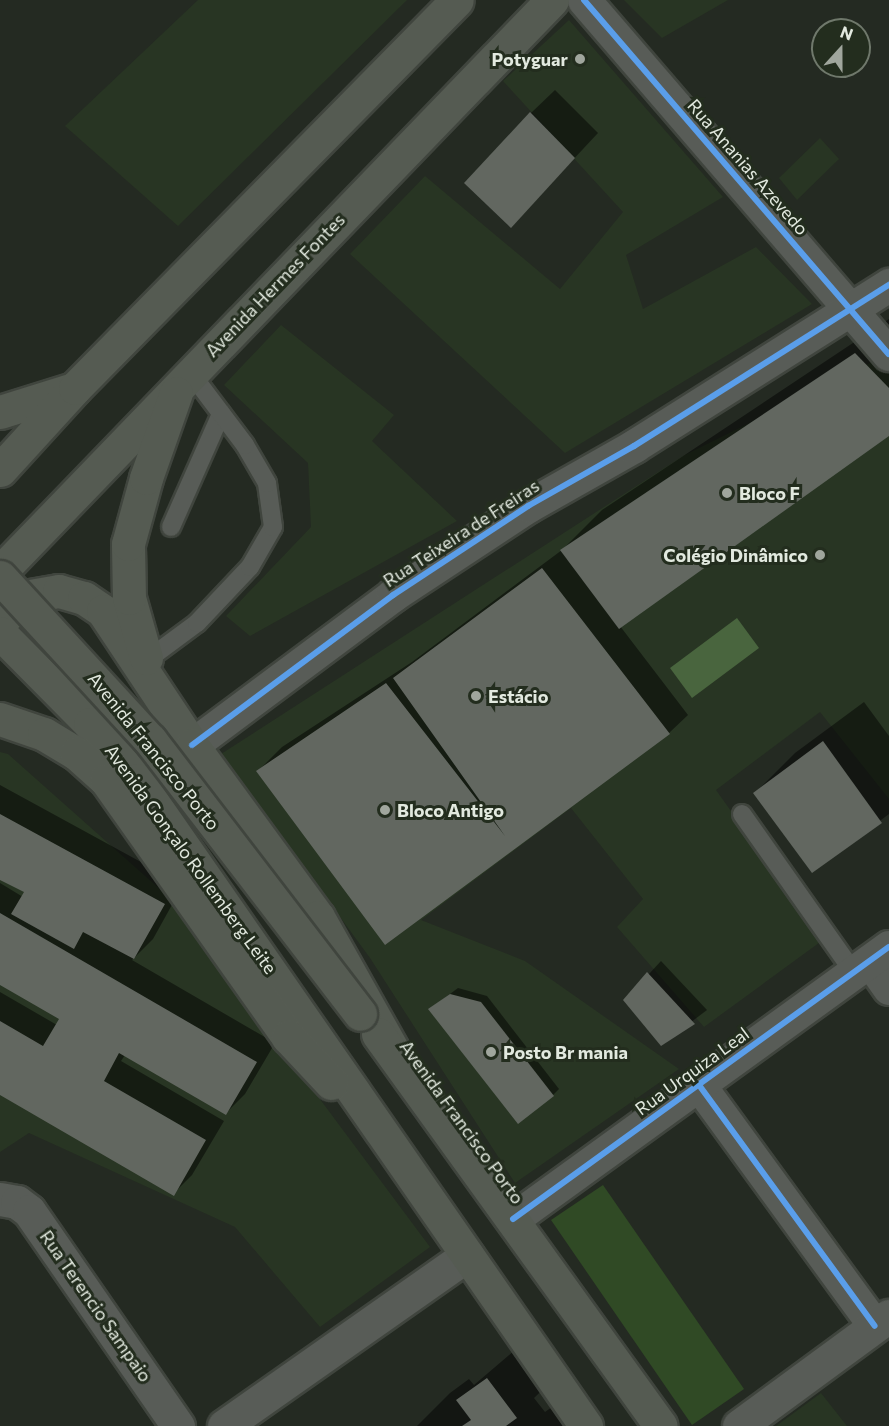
<!DOCTYPE html>
<html>
<head>
<meta charset="utf-8">
<style>
  body { margin:0 }
  #map { position:relative; width:889px; height:1426px; overflow:hidden; background:#242a22; font-family:Commissioner,sans-serif }
  div>[style] { position:absolute }
  .built>* { inset:0; background:#283523 }
  .green>* { inset:0; background:#304a25 }
  .water>* { inset:0; background:#49653e }
  .shadow>* { inset:0; background:#0007 }
  .building>* { inset:0; background:#626760 }
  .roads { filter:drop-shadow(2px 0 #40453e) drop-shadow(-2px 0 #40453e) drop-shadow(0 2px #40453e) drop-shadow(0 -2px #40453e) }
  .lane>* { height:18px; margin:-9px; padding:0 9px; transform-origin:9px; border-radius:9px; background:#585c57 }
  .street>* { height:33px; margin:-16.5px; padding:0 16.5px; transform-origin:16.5px; border-radius:16.5px; background:#585c57 }
  .secondary>* { height:33px; margin:-16.5px; padding:0 16.5px; transform-origin:16.5px; border-radius:16.5px; background:#555b52 }
  .bridges { filter:drop-shadow(2px 0 #40453e) drop-shadow(-2px 0 #40453e) drop-shadow(0 2px #40453e) drop-shadow(0 -2px #40453e) }
  .secondary-bridge>* { height:33px; margin:-16.5px; padding:0 16.5px; transform-origin:16.5px; border-radius:16.5px; background:#555b52 }
  .cycleway>* { height:6px; margin:-3px; padding:0 3px; transform-origin:3px; border-radius:3px; background:#5a9eea }
  .dots>* { width:16px; height:16px; translate:-50% -50%; box-sizing:border-box; border:3px solid #232d1e; border-radius:50% }
  span { translate:-50% -50%; white-space:nowrap; text-align:center; line-height:1.15; -webkit-text-stroke:6px #232d1e; paint-order:stroke }
  .poi-label { font-size:18px; color:#e2e9df; font-weight:700 }
  .right { translate:-100% -50%; text-align:right }
  .left { translate:0 -50%; text-align:left }
  .street-label { font-size:18px; color:#e2e9df }
  .north { position:absolute; left:811px; top:18px; width:60px; height:60px; box-sizing:border-box; background:#232d1e; border:2px solid #6f786b; border-radius:50%; rotate:21deg; font-size:16px; font-weight:700; line-height:24px; text-align:center; color:#e2e9df }
  .north::after { content:''; display:block; margin:auto; width:21px; height:27px; background:#a0a69d; clip-path:polygon(50% 0,100% 100%,50% 72%,0 100%) }
</style>
</head>
<body>
<div id="map">
  <div class="built">
    <i style="clip-path:polygon(198px 0,407px 0,178px 226px,65px 126px)"></i>
    <i style="clip-path:polygon(624px 0,728px 0,662px 38px)"></i>
    <i style="clip-path:polygon(569px 20px,723px 197px,626px 255px,643px 309px,756px 247px,812px 304px,565px 453px,350px 254px,425px 176px,560px 289px,623px 212px,503px 81px)"></i>
    <i style="clip-path:polygon(820px 138px,839px 159px,797px 200px,779px 178px)"></i>
    <i style="clip-path:polygon(281px 325px,394px 415px,372px 441px,457px 521px,250px 636px,226px 616px,311px 527px,308px 463px,224px 385px)"></i>
    <i style="clip-path:polygon(878px 359px,889px 372px,889px 799px,820px 712px,716px 790px,823px 940px,704px 1027px,617px 927px,643px 899px,571px 808px,421px 920px,525px 961px,679px 1069px,515px 1183px,370px 958px,221px 754px,683px 456px)"></i>
    <i style="clip-path:polygon(0 752px,8px 754px,171px 899px,430px 1247px,320px 1327px,235px 1227px,29px 1133px,0 1152px)"></i>
    <i style="clip-path:polygon(821px 1393px,847px 1426px,776px 1426px)"></i>
  </div>
  <div class="green">
    <i style="clip-path:polygon(603px 1185px,744px 1389px,692px 1425px,551px 1220px)"></i>
  </div>
  <div class="water">
    <i style="clip-path:polygon(737px 618px,759px 648px,692px 698px,670px 668px)"></i>
  </div>
  <div class="shadow">
    <i style="clip-path:polygon(555px 90px,598px 133px,511px 226px,531px 113px)"></i>
    <i style="clip-path:polygon(889px 319px,889px 435px,620px 626px,688px 715px,669px 733px,514px 847px,258px 771px,282px 747px,412px 662px,562px 550px,602px 510px)"></i>
    <i style="clip-path:polygon(864px 702px,889px 736px,889px 814px,813px 871px,755px 793px,795px 753px)"></i>
    <i style="clip-path:polygon(0 785px,183px 885px,153px 939px,132px 960px,275px 1043px,245px 1094px,226px 1113px,125px 1055px,121px 1061px,224px 1121px,192px 1175px,173px 1194px,0 1093px,0 992px,57px 1025px,61px 1019px,0 983px,0 883px,23px 897px,26px 892px,0 878px)"></i>
    <i style="clip-path:polygon(661px 961px,707px 1010px,662px 1044px,625px 1000px)"></i>
    <i style="clip-path:polygon(458px 988px,487px 996px,559px 1089px,553px 1095px,430px 1009px)"></i>
    <i style="clip-path:polygon(529px 1338px,557px 1376px,534px 1398px,545px 1412px,552px 1407px,556px 1413px,578px 1397px,600px 1426px,417px 1426px,450px 1393px,469px 1379px,474px 1385px)"></i>
  </div>
  <div class="building">
    <i style="clip-path:polygon(530px 112px,575px 158px,511px 228px,464px 183px)"></i>
    <i style="clip-path:polygon(855px 353px,889px 388px,889px 436px,619px 629px,560px 550px)"></i>
    <i style="clip-path:polygon(542px 568px,670px 734px,385px 945px,256px 771px,386px 683px,505px 836px,393px 678px)"></i>
    <i style="clip-path:polygon(823px 741px,882px 823px,812px 873px,753px 793px)"></i>
    <i style="clip-path:polygon(0 814px,165px 904px,134px 959px,83px 932px,74px 949px,11px 914px,24px 892px,0 880px)"></i>
    <i style="clip-path:polygon(0 913px,257px 1062px,226px 1115px,119px 1053px,104px 1081px,206px 1140px,174px 1196px,0 1095px,0 1021px,43px 1046px,59px 1019px,0 985px)"></i>
    <i style="clip-path:polygon(647px 972px,695px 1024px,661px 1046px,623px 1000px)"></i>
    <i style="clip-path:polygon(450px 994px,481px 1002px,554px 1096px,518px 1124px,428px 1009px)"></i>
    <i style="clip-path:polygon(487px 1378px,517px 1418px,506px 1426px,462px 1426px,471px 1420px,456px 1400px)"></i>
  </div>
  <div class="roads">
    <div class="lane">
      <i style="left:171px;top:527px;width:124px;rotate:-66.1deg"></i>
      <i style="left:147px;top:660px;width:62px;rotate:-36.5deg"></i>
      <i style="left:197px;top:623px;width:77px;rotate:-46.6deg"></i>
      <i style="left:250px;top:567px;width:46px;rotate:-60.1deg"></i>
      <i style="left:273px;top:527px;width:44px;rotate:-97.8deg"></i>
      <i style="left:267px;top:483px;width:44px;rotate:-120.1deg"></i>
      <i style="left:245px;top:445px;width:91px;rotate:-127deg"></i>
      <i style="left:742px;top:814px;width:194px;rotate:54.8deg"></i>
    </div>
    <div class="street">
      <i style="left:584px;top:0;width:467px;rotate:49.3deg"></i>
      <i style="left:192px;top:745px;width:251px;rotate:-36.7deg"></i>
      <i style="left:393px;top:595px;width:162px;rotate:-33.4deg"></i>
      <i style="left:528px;top:506px;width:122px;rotate:-29.5deg"></i>
      <i style="left:634px;top:446px;width:302px;rotate:-32.3deg"></i>
      <i style="left:870px;top:961px;width:33px;rotate:55deg"></i>
      <i style="left:699px;top:1085px;width:298px;rotate:53.9deg"></i>
      <i style="left:0;top:1199px;width:17px;rotate:10deg"></i>
      <i style="left:17px;top:1202px;width:15px;rotate:37deg"></i>
      <i style="left:29px;top:1211px;width:262px;rotate:55.3deg"></i>
      <i style="left:513px;top:1219px;width:464px;rotate:-35.9deg"></i>
      <i style="left:224px;top:1426px;width:297px;rotate:-35.1deg"></i>
      <i style="left:739px;top:1426px;width:186px;rotate:-36.3deg"></i>
    </div>
    <div class="secondary">
      <i style="left:0;top:412px;width:77px;rotate:-17.3deg"></i>
      <i style="left:0;top:470px;width:111px;rotate:-47.6deg"></i>
      <i style="left:75px;top:388px;width:544px;rotate:-45.45deg"></i>
      <i style="left:0;top:572px;width:795px;rotate:-46.02deg"></i>
      <i style="left:2px;top:619px;width:36px;rotate:-39deg"></i>
      <i style="left:30px;top:596px;width:29px;rotate:-10deg"></i>
      <i style="left:59px;top:591px;width:26px;rotate:16deg"></i>
      <i style="left:84px;top:598px;width:23px;rotate:34deg"></i>
      <i style="left:103px;top:611px;width:161px;rotate:56.4deg"></i>
      <i style="left:192px;top:745px;width:213px;rotate:53.8deg"></i>
      <i style="left:318px;top:917px;width:151px;rotate:60.7deg"></i>
      <i style="left:0;top:633px;width:128px;rotate:45.3deg"></i>
      <i style="left:90px;top:724px;width:73px;rotate:50deg"></i>
      <i style="left:137px;top:780px;width:787px;rotate:55.2deg"></i>
      <i style="left:146px;top:658px;width:62px;rotate:-105.8deg"></i>
      <i style="left:129px;top:598px;width:54px;rotate:-91.1deg"></i>
      <i style="left:128px;top:544px;width:68px;rotate:-74.7deg"></i>
      <i style="left:146px;top:478px;width:90px;rotate:-70.6deg"></i>
      <i style="left:0;top:719px;width:46px;rotate:18.8deg"></i>
      <i style="left:44px;top:734px;width:37px;rotate:31deg"></i>
      <i style="left:76px;top:753px;width:40px;rotate:42deg"></i>
      <i style="left:106px;top:780px;width:315px;rotate:54.7deg"></i>
      <i style="left:288px;top:1037px;width:63px;rotate:46.9deg"></i>
      <i style="left:378px;top:1034px;width:483px;rotate:54.2deg"></i>
    </div>
  </div>
  <div class="bridges">
    <div class="secondary-bridge">
      <i style="left:0;top:577px;width:222px;rotate:47.4deg"></i>
      <i style="left:150px;top:740px;width:345px;rotate:52.5deg"></i>
    </div>
  </div>
  <div class="cycleway">
    <i style="left:584px;top:0;width:467px;rotate:49.3deg"></i>
    <i style="left:192px;top:745px;width:251px;rotate:-36.7deg"></i>
    <i style="left:393px;top:595px;width:162px;rotate:-33.4deg"></i>
    <i style="left:528px;top:506px;width:122px;rotate:-29.5deg"></i>
    <i style="left:634px;top:446px;width:302px;rotate:-32.3deg"></i>
    <i style="left:699px;top:1085px;width:298px;rotate:53.9deg"></i>
    <i style="left:513px;top:1219px;width:464px;rotate:-35.9deg"></i>
  </div>
  <div class="dots">
    <i style="left:580px;top:59px;background:#a0a69d"></i>
    <i style="left:727px;top:493px;background:#a0a69d"></i>
    <i style="left:820px;top:555px;background:#a0a69d"></i>
    <i style="left:476px;top:696px;background:#a0a69d"></i>
    <i style="left:385px;top:810px;background:#a0a69d"></i>
    <i style="left:491px;top:1052px;background:#a0a69d"></i>
  </div>
  <div class="poi-label">
    <span class="right" style="left:568px;top:59px">Potyguar</span>
    <span class="left" style="left:739px;top:493px">Bloco F</span>
    <span class="right" style="left:808px;top:555px">Colégio Dinâmico</span>
    <span class="left" style="left:488px;top:696px">Estácio</span>
    <span class="left" style="left:397px;top:810px">Bloco Antigo</span>
    <span class="left" style="left:503px;top:1052px">Posto Br mania</span>
  </div>
  <div class="street-label">
    <span style="left:748px;top:167px;rotate:49deg">Rua Ananias Azevedo</span>
    <span style="left:275px;top:285px;rotate:-46deg">Avenida Hermes Fontes</span>
    <span style="left:461px;top:533px;rotate:-33deg">Rua Teixeira de Freiras</span>
    <span style="left:154px;top:751px;rotate:51deg">Avenida Francisco Porto</span>
    <span style="left:191px;top:859px;rotate:54deg">Avenida Gonçalo Rollemberg Leite</span>
    <span style="left:692px;top:1071px;rotate:-36deg">Rua Urquiza Leal</span>
    <span style="left:462px;top:1122px;rotate:54deg">Avenida Francisco Porto</span>
    <span style="left:96px;top:1306px;rotate:55deg">Rua Terencio Sampaio</span>
  </div>
  <div class="north">N</div>
</div>
</body>
</html>
